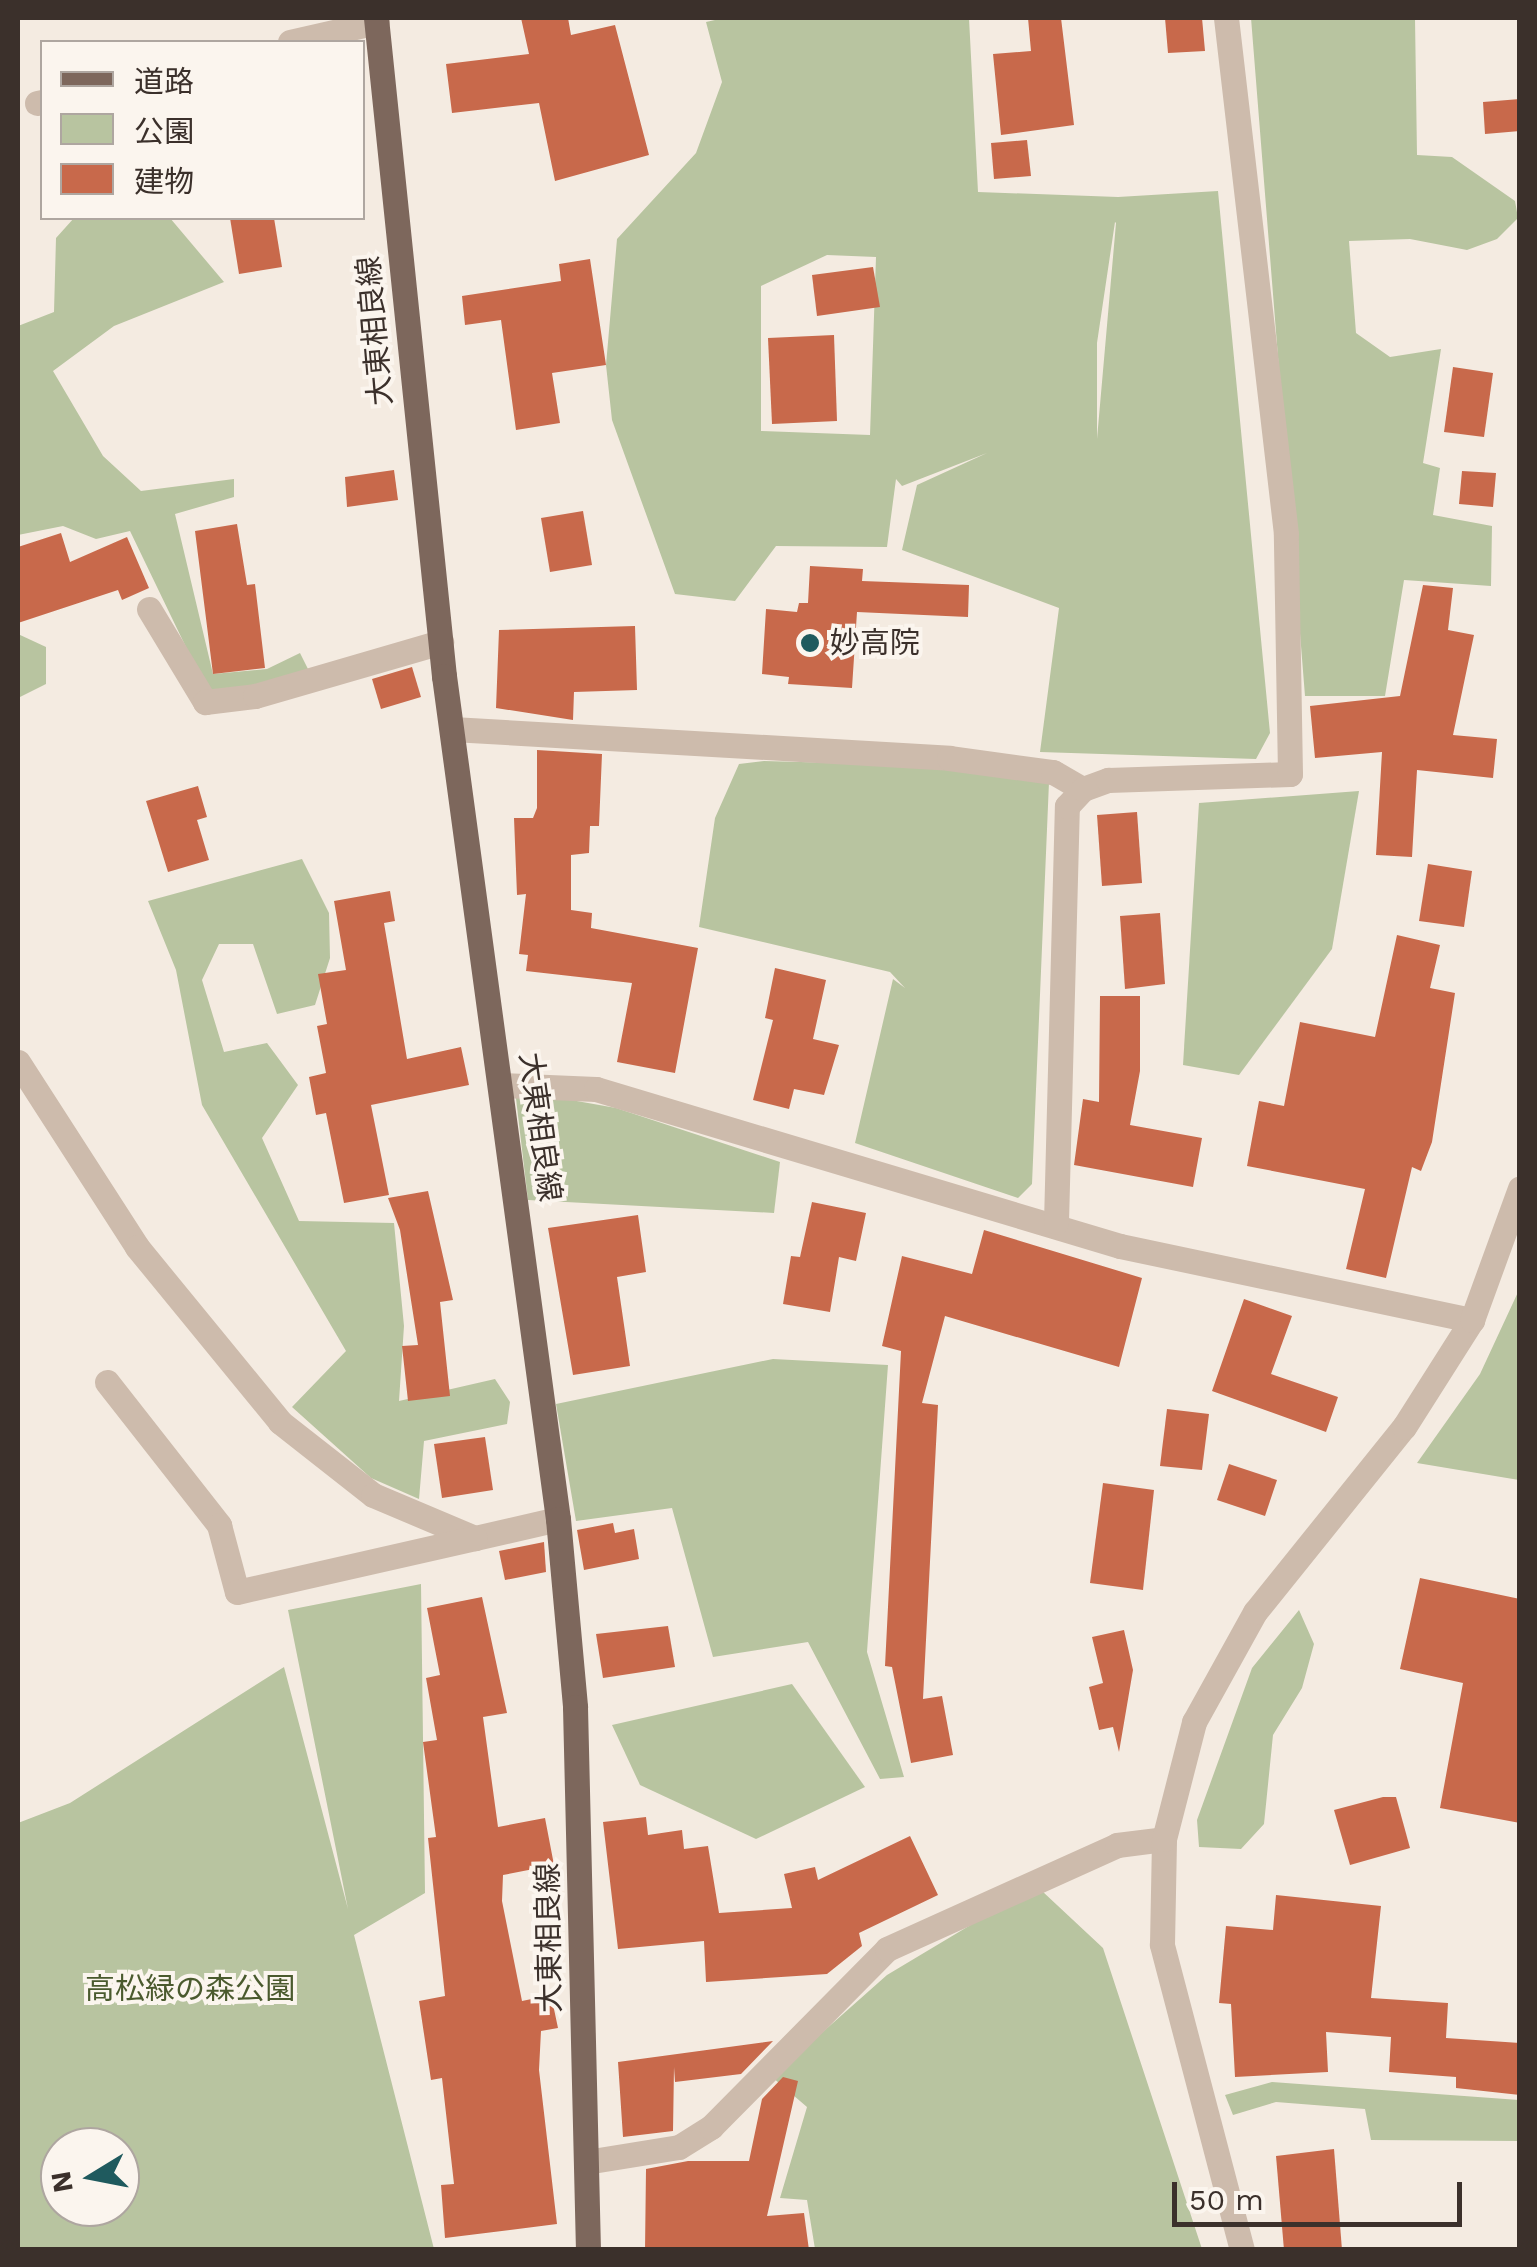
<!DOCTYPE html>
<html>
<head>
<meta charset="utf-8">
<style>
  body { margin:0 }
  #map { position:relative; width:1537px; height:2267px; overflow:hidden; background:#f4ebe1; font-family:"Work Sans","Noto Sans JP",sans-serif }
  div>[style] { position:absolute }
  .green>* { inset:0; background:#b8c4a0 }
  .building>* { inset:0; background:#c8694b }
  .minor>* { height:25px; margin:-12.5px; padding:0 12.5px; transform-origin:12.5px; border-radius:12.5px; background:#cdbbac }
  .major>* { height:25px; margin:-12.5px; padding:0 12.5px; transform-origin:12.5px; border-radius:12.5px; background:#7d675c }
  .dots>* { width:28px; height:28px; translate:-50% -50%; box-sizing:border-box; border:5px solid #fbf5ee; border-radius:50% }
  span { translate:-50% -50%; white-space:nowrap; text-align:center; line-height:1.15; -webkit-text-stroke:8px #fbf5ee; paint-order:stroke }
  .street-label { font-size:30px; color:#3b302b }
  .poi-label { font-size:30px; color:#3b302b }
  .left { translate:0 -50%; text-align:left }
  .park-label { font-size:30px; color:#4a5a2e }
  .frame { position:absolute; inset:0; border:20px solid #3b302b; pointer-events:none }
  .legend { position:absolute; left:40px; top:40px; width:325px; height:180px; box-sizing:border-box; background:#fbf5ee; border:2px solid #aea6a0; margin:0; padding:12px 18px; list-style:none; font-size:30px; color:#3b302b }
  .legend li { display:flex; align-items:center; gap:20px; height:50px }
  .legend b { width:50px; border:2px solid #aea6a0 }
  .north { position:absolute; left:40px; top:2127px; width:100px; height:100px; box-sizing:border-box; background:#fbf5ee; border:2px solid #aea6a0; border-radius:50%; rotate:260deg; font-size:28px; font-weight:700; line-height:40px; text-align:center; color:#3b302b }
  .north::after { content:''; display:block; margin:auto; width:35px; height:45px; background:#1f5a5e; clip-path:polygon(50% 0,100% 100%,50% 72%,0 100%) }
  .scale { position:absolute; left:1172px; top:2182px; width:290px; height:45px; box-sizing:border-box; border:5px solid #3b302b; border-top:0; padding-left:12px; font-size:30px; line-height:35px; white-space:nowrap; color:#3b302b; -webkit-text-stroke:8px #fbf5ee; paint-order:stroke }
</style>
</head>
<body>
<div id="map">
  <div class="green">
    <i style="clip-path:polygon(evenodd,724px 18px,969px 18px,978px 192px,1118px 197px,1218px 191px,1270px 733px,1256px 759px,1040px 752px,1059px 608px,902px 550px,917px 485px,987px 453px,902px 486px,896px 479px,887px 547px,776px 546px,735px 601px,675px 594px,612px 420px,606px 365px,617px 239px,696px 153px,722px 82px,706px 22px,724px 18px,1115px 222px,1116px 223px,1097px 439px,1097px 343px,1115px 222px,724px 18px,827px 255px,876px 257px,870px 435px,761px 431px,761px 286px,827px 255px)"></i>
    <i style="clip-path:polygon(1251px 18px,1415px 18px,1417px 155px,1452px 157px,1515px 201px,1518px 218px,1497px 239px,1467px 250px,1410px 239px,1349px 241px,1356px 333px,1390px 357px,1441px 349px,1423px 463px,1440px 468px,1433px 515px,1492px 526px,1491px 586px,1404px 580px,1385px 696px,1305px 696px)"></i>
    <i style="clip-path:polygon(74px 218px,170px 218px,224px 282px,114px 326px,53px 371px,103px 456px,141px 491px,234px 479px,234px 497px,175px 514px,213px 674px,267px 669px,300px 653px,311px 675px,210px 697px,130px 531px,96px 539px,63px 526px,18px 535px,18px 326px,54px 312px,56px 238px)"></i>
    <i style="clip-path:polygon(18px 634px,46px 647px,46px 684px,18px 698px)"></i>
    <i style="clip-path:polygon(764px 761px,910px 765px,1049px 782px,1032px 1184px,1018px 1198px,855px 1143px,893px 979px,905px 988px,890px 972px,699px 927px,715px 818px,739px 764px)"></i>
    <i style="clip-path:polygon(1359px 791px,1332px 949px,1239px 1075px,1183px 1065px,1199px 803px)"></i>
    <i style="clip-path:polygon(302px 859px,329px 913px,330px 958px,315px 1005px,277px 1014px,253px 944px,219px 944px,202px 980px,224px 1052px,267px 1043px,298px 1085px,262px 1138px,299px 1221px,394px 1223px,404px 1326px,399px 1401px,495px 1379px,510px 1402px,507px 1424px,424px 1441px,419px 1499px,371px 1478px,292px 1407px,346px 1351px,202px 1105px,176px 970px,148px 901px)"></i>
    <i style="clip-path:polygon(515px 1090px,616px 1108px,780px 1162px,774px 1213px,528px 1200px)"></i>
    <i style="clip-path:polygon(1519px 1290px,1519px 1480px,1417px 1463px,1480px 1374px)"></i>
    <i style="clip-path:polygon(773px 1359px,888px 1365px,867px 1652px,904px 1777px,880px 1779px,808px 1642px,713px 1657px,672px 1508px,576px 1521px,556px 1404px)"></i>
    <i style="clip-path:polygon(evenodd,421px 1584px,425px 1893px,354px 1935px,434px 2249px,565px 2249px,18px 2250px,18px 1823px,70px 1803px,284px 1667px,348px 1909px,288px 1610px,421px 1584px,60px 2147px,120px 2147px,120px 2207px,60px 2207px,60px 2147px)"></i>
    <i style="clip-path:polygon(1299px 1610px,1314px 1644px,1302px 1688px,1273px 1735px,1264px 1824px,1241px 1849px,1199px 1847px,1197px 1820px,1252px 1668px)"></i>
    <i style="clip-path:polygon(792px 1684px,865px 1787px,756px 1839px,640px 1785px,612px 1725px)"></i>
    <i style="clip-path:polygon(1042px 1891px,1103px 1948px,1202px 2249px,815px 2249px,807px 2200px,780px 2198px,807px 2107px,772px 2077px,887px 1975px,1009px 1902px)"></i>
    <i style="clip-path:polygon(1272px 2082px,1519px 2100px,1519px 2141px,1371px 2140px,1365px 2109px,1276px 2102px,1233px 2115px,1225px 2095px)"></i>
  </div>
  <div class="building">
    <i style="clip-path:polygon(521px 18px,568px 18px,571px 35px,615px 25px,649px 155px,555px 181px,539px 103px,452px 113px,446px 64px,529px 54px)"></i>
    <i style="clip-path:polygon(1028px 18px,1061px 18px,1074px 125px,1001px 135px,993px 54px,1031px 51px)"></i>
    <i style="clip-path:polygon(1165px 18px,1202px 18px,1205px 51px,1168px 53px)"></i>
    <i style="clip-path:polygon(1520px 99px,1520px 131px,1485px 134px,1483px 102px)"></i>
    <i style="clip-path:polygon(1027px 140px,1031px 176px,994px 179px,991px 143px)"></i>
    <i style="clip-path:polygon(230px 218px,274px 218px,282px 267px,239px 274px)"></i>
    <i style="clip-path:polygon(590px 259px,606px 365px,552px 373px,560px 423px,516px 430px,501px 320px,465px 325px,462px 296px,561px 281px,559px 264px)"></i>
    <i style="clip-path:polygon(873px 267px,880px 307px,817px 316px,812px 275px)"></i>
    <i style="clip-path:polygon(834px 335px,837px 421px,772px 424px,768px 338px)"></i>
    <i style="clip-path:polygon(1453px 367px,1493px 373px,1484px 437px,1444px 432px)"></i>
    <i style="clip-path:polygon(394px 470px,398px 500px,347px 507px,345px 477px)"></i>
    <i style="clip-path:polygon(1462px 471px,1496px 473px,1493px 507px,1459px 504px)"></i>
    <i style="clip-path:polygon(583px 511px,592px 565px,550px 572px,541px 518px)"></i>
    <i style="clip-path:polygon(237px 524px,247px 585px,255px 584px,265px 668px,213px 674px,195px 531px)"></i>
    <i style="clip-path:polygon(61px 533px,70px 562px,127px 537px,149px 588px,122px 600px,118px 590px,18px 623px,18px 547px)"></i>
    <i style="clip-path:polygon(810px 566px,863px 569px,862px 581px,969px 585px,968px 617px,857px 612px,852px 688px,788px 684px,789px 677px,762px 674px,766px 609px,797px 612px,799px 603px,808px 603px)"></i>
    <i style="clip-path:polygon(1423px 585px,1453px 588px,1448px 630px,1474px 635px,1453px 735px,1497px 739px,1493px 778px,1417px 770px,1412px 857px,1376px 855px,1382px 752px,1315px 758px,1310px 706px,1400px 696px)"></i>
    <i style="clip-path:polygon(635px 626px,637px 690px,574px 692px,573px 720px,496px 708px,499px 630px)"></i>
    <i style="clip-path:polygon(412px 667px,421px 697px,381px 709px,372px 679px)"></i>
    <i style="clip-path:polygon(537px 750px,602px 754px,599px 826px,590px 826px,589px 853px,571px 855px,571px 910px,592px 913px,591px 928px,698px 948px,675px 1073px,617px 1062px,632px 983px,526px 971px,528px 955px,519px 954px,526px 894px,517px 895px,514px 818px,533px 818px,537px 808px)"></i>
    <i style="clip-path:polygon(198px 786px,207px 817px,197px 820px,209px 860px,168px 872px,146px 801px)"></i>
    <i style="clip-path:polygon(1137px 812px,1142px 883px,1102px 886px,1097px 815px)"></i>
    <i style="clip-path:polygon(1428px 864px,1472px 871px,1464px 927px,1419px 921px)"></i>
    <i style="clip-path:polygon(390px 891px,395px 921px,384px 923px,407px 1059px,461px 1047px,469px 1085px,371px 1105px,389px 1195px,344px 1203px,326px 1113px,316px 1115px,309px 1077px,326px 1073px,317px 1026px,327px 1024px,318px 974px,346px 970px,334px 901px)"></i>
    <i style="clip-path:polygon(1160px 913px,1165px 984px,1125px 989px,1120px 916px)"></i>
    <i style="clip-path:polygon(1397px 935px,1440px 945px,1430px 988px,1455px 993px,1432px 1142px,1421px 1171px,1412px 1167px,1386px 1278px,1346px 1269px,1365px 1189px,1247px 1166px,1259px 1101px,1284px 1106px,1300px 1022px,1375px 1037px)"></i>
    <i style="clip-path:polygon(775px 968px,826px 980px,813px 1039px,839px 1045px,824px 1095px,794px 1089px,789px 1109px,753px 1100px,773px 1020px,765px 1018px)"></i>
    <i style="clip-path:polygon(1100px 996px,1140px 996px,1140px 1071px,1130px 1125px,1202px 1138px,1193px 1187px,1074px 1165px,1083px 1099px,1099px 1102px)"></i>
    <i style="clip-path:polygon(428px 1191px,453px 1300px,440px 1302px,450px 1396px,408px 1401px,402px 1346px,418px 1345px,400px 1230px,388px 1198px)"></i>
    <i style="clip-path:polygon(812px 1202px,866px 1213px,856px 1261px,839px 1257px,830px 1312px,783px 1304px,791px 1256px,800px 1257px)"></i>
    <i style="clip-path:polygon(638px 1215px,646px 1272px,617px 1277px,630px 1366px,573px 1375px,548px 1228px)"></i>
    <i style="clip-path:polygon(984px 1230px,1142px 1278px,1119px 1367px,945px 1316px,922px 1403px,938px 1405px,923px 1699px,942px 1696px,953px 1755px,911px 1763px,892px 1667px,885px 1666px,901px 1351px,882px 1346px,902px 1256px,972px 1274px)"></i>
    <i style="clip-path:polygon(1244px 1299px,1292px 1316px,1271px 1374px,1338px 1397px,1326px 1432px,1212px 1391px)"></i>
    <i style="clip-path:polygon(1167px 1409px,1209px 1414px,1202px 1470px,1160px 1466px)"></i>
    <i style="clip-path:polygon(485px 1437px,493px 1490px,442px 1498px,434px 1444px)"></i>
    <i style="clip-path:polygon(1229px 1464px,1277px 1480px,1265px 1516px,1217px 1500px)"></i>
    <i style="clip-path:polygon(1103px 1483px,1154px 1490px,1143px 1590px,1090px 1583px)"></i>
    <i style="clip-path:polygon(613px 1523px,615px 1533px,634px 1529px,639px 1559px,584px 1570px,577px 1530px)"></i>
    <i style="clip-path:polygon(544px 1542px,546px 1572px,505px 1580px,499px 1551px)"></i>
    <i style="clip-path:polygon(1420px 1578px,1520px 1599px,1520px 1823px,1440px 1808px,1463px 1683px,1400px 1669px)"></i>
    <i style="clip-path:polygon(482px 1597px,507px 1713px,483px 1717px,498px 1827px,545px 1818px,554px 1865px,503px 1875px,502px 1901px,522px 2001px,551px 1995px,558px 2028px,541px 2031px,539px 2070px,557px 2224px,445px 2238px,441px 2185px,454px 2184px,442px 2078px,431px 2080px,419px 2001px,445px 1996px,428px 1838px,436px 1837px,423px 1742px,437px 1740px,426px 1678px,440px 1675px,427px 1608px)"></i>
    <i style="clip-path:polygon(668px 1626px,675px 1667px,603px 1678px,596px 1634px)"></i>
    <i style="clip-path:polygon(1124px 1630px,1133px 1670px,1119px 1752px,1113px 1727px,1099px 1730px,1089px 1687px,1103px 1683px,1092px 1637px)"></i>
    <i style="clip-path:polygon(1383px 1797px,1396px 1797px,1410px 1848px,1350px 1865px,1334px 1810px)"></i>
    <i style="clip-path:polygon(646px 1817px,648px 1835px,682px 1830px,684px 1849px,708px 1846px,719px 1913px,792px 1908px,784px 1874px,815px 1867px,818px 1880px,910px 1836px,938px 1895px,859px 1933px,862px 1946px,827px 1974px,706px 1982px,704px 1941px,618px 1949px,603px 1822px)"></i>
    <i style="clip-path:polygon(1276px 1895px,1381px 1906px,1371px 1998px,1448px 2003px,1446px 2038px,1520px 2043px,1520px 2095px,1456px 2088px,1456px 2077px,1389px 2072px,1391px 2037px,1326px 2032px,1328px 2072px,1235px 2077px,1231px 2004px,1219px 2003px,1226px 1926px,1273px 1930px)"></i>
    <i style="clip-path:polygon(773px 2041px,741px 2074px,675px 2082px,674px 2067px,673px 2131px,623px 2137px,618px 2062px)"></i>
    <i style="clip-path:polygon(783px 2077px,798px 2081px,767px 2216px,804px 2213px,809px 2250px,645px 2250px,646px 2169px,688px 2161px,749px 2161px,762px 2099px)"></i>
    <i style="clip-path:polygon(1334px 2149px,1342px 2250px,1284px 2250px,1276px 2156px)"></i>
  </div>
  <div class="minor">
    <i style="left:290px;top:42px;width:89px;rotate:-12.9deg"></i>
    <i style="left:37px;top:103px;width:5px;rotate:-11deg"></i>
    <i style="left:149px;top:609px;width:109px;rotate:58.9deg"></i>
    <i style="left:205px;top:702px;width:50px;rotate:-6.8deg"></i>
    <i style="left:255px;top:696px;width:194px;rotate:-16.2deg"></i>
    <i style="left:452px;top:729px;width:498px;rotate:3.3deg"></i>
    <i style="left:949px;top:758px;width:105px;rotate:7.7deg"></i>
    <i style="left:1053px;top:772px;width:34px;rotate:30deg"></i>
    <i style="left:18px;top:1062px;width:220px;rotate:57.2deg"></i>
    <i style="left:137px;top:1247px;width:226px;rotate:50.7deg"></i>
    <i style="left:280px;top:1422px;width:118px;rotate:38.1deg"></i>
    <i style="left:373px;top:1495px;width:111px;rotate:22.9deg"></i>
    <i style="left:475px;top:1538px;width:85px;rotate:-12.9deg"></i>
    <i style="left:502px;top:1085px;width:94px;rotate:2.4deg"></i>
    <i style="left:596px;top:1089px;width:547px;rotate:16.68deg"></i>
    <i style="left:1120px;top:1246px;width:360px;rotate:11.9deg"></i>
    <i style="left:1056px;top:1222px;width:416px;rotate:-88.5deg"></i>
    <i style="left:1067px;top:806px;width:23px;rotate:-47deg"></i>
    <i style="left:1083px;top:789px;width:27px;rotate:-20deg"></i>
    <i style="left:1108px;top:780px;width:182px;rotate:-1.9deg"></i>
    <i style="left:1290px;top:774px;width:240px;rotate:-91deg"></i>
    <i style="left:1286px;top:534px;width:519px;rotate:-96.63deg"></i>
    <i style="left:107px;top:1382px;width:182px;rotate:51.9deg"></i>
    <i style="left:219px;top:1525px;width:69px;rotate:75deg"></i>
    <i style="left:237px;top:1592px;width:244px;rotate:-12.8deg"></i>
    <i style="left:586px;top:2162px;width:94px;rotate:-9.2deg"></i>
    <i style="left:679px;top:2147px;width:38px;rotate:-32deg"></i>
    <i style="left:711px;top:2127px;width:250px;rotate:-45.3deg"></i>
    <i style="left:887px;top:1949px;width:252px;rotate:-24.3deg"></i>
    <i style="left:1117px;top:1845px;width:47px;rotate:-7.3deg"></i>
    <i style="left:1242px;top:2250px;width:316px;rotate:-104.7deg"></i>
    <i style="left:1162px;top:1944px;width:105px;rotate:-88.9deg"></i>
    <i style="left:1164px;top:1839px;width:121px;rotate:-75.6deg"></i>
    <i style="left:1194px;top:1722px;width:126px;rotate:-61deg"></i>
    <i style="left:1255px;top:1612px;width:238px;rotate:-51.2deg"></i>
    <i style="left:1404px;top:1427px;width:127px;rotate:-57.6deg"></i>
    <i style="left:1472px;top:1320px;width:140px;rotate:-70deg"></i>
  </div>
  <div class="major">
    <i style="left:376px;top:18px;width:662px;rotate:84.1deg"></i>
    <i style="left:444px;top:676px;width:851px;rotate:82.3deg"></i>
    <i style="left:558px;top:1519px;width:189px;rotate:84.8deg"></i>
    <i style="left:575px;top:1707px;width:543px;rotate:88.63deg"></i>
  </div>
  <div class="dots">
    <i style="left:810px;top:643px;background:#1f5a5e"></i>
  </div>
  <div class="street-label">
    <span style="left:375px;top:331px;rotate:-95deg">大東相良線</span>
    <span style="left:540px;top:1127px;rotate:82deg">大東相良線</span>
    <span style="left:549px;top:1938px;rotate:-91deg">大東相良線</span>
  </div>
  <div class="poi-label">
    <span class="left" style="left:830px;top:643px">妙高院</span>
  </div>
  <div class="park-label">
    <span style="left:190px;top:1989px">高松緑の森公園</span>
  </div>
  <div class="frame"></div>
  <ul class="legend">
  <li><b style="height:12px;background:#7d675c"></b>道路</li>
  <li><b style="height:28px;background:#b8c4a0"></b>公園</li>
  <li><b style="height:28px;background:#c8694b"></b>建物</li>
  </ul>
  <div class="north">N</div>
  <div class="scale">50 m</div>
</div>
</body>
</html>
